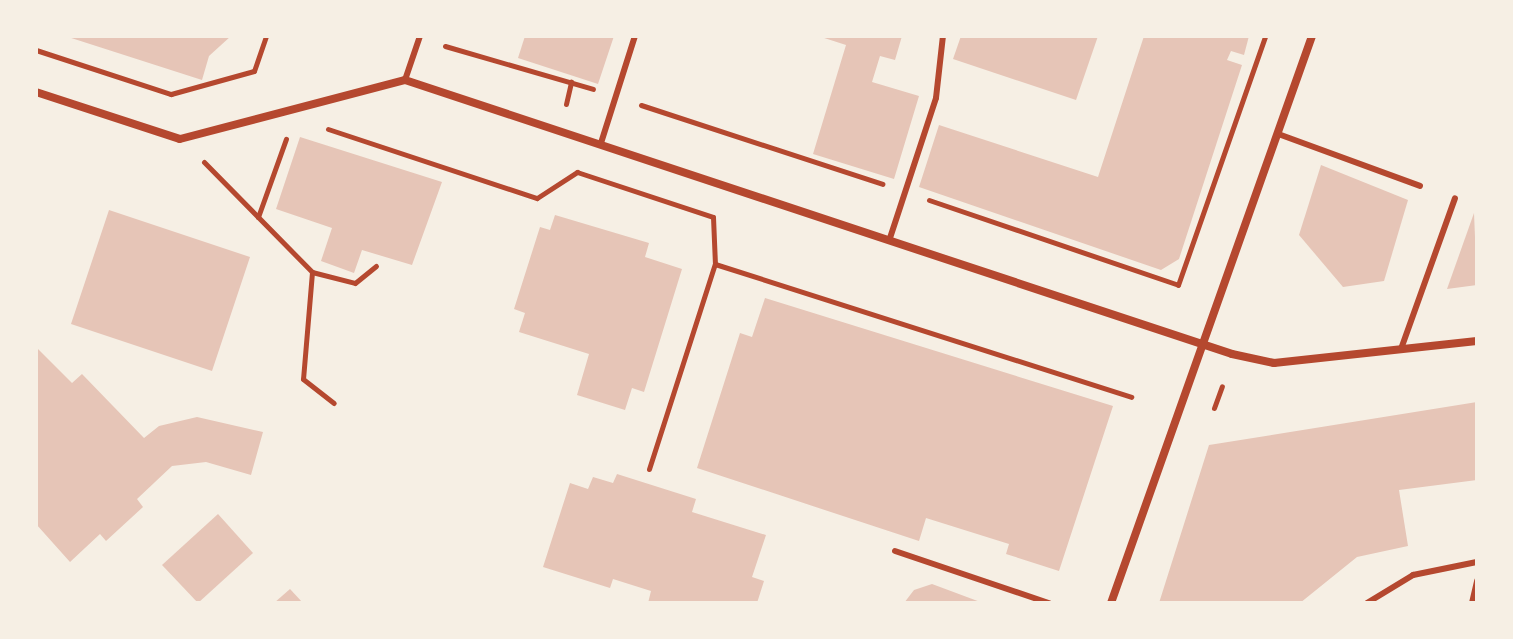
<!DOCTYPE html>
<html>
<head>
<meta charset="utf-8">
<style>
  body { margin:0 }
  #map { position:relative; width:1513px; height:639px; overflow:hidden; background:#f6efe4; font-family:Montserrat,sans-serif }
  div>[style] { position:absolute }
  .building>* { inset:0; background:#e6c5b7 }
  .path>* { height:5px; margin:-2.5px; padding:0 2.5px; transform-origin:2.5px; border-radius:2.5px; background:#b5482f }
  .service>* { height:6px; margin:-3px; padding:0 3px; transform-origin:3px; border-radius:3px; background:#b5482f }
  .minor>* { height:8px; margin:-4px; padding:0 4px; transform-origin:4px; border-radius:4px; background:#b5482f }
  span { translate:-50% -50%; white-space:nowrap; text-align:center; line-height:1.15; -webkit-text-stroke:7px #f6efe4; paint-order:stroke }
  .frame { position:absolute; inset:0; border:38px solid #f6efe4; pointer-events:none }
</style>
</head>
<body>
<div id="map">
  <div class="building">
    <i style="clip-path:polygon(65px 36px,231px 36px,209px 56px,202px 80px)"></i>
    <i style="clip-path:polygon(525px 36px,614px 36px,598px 84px,518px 58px)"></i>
    <i style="clip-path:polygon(818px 36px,902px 36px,895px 60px,880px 56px,872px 82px,919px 96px,894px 179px,813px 154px,846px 45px)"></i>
    <i style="clip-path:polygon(961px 36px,1098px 36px,1076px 100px,953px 59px)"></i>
    <i style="clip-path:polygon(1144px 36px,1249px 36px,1244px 55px,1231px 51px,1227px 60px,1242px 65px,1179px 259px,1161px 270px,919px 187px,939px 125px,1098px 177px)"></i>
    <i style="clip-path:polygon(300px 137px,442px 182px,412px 265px,362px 250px,354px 273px,321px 261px,332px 228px,276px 209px)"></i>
    <i style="clip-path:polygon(1321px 165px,1408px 200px,1384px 281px,1343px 287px,1299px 235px)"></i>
    <i style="clip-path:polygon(109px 210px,250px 257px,212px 371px,71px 324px)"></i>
    <i style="clip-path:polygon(1474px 213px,1477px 285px,1447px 289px)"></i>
    <i style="clip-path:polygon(555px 215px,649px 243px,645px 257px,682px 269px,644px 392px,632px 388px,625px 410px,577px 395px,589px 354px,519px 332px,525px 313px,514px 309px,540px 227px,550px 230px)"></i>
    <i style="clip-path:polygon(765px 298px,1113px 406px,1059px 571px,1006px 554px,1009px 544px,926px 518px,919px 541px,697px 468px,740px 333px,752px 337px)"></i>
    <i style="clip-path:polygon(36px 347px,72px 383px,82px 374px,144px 438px,159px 426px,197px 417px,263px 432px,251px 475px,206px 462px,172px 466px,137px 499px,143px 507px,106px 541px,100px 534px,70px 562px,36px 524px)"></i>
    <i style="clip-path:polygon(1477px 402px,1477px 480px,1399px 490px,1408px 546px,1357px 557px,1300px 603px,1159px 603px,1209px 445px)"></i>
    <i style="clip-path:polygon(617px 474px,696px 499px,692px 512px,766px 535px,752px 577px,764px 581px,757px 603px,648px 603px,651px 591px,613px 579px,610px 588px,543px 567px,570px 483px,588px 489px,593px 477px,613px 483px)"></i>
    <i style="clip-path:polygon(218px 514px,253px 553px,198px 603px,162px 565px)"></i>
    <i style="clip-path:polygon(932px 584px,983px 603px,904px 603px,914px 590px)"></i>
    <i style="clip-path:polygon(290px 589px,303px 603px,274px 603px)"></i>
  </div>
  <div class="path">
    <i style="left:445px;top:46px;width:154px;rotate:16.2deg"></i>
    <i style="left:36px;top:50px;width:142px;rotate:18.1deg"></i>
    <i style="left:171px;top:94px;width:86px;rotate:-15.5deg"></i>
    <i style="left:254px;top:71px;width:37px;rotate:-71deg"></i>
    <i style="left:566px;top:104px;width:23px;rotate:-77deg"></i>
    <i style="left:641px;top:105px;width:254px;rotate:18.1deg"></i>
    <i style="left:328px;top:129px;width:220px;rotate:18.3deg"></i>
    <i style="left:537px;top:198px;width:48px;rotate:-33deg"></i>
    <i style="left:577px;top:172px;width:143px;rotate:18.3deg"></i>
    <i style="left:713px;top:217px;width:47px;rotate:87.6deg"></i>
    <i style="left:715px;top:264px;width:437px;rotate:17.7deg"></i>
    <i style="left:204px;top:162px;width:154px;rotate:45.5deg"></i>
    <i style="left:312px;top:272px;width:107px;rotate:94.8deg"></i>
    <i style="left:303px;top:379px;width:39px;rotate:38deg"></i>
    <i style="left:929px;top:200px;width:263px;rotate:18.8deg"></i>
    <i style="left:1178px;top:285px;width:264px;rotate:-70.7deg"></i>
    <i style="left:258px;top:217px;width:83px;rotate:-70.3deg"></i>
    <i style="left:312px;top:272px;width:44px;rotate:14.3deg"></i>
    <i style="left:355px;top:283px;width:27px;rotate:-39deg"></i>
    <i style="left:1214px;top:408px;width:23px;rotate:-70deg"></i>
    <i style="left:649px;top:469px;width:215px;rotate:-72.2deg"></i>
  </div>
  <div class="service">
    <i style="left:405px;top:80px;width:46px;rotate:-71.2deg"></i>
    <i style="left:1281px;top:135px;width:148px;rotate:20.1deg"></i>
    <i style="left:601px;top:143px;width:112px;rotate:-72.4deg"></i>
    <i style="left:890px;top:238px;width:147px;rotate:-71.8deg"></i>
    <i style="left:936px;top:98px;width:62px;rotate:-83.6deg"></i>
    <i style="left:1401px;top:349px;width:160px;rotate:-70.3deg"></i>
    <i style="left:895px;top:551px;width:163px;rotate:18.7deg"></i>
    <i style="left:1367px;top:603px;width:54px;rotate:-31.3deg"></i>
    <i style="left:1413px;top:575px;width:65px;rotate:-11.5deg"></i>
    <i style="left:1472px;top:603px;width:23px;rotate:-77deg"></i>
  </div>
  <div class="minor">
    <i style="left:36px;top:92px;width:151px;rotate:18.1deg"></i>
    <i style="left:180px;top:139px;width:233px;rotate:-14.7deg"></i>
    <i style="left:405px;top:80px;width:871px;rotate:18.33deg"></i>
    <i style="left:1232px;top:354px;width:43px;rotate:12.1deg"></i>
    <i style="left:1274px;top:363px;width:204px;rotate:-6.2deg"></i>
    <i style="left:1111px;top:603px;width:602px;rotate:-70.48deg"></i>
  </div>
  <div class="frame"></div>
</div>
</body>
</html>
